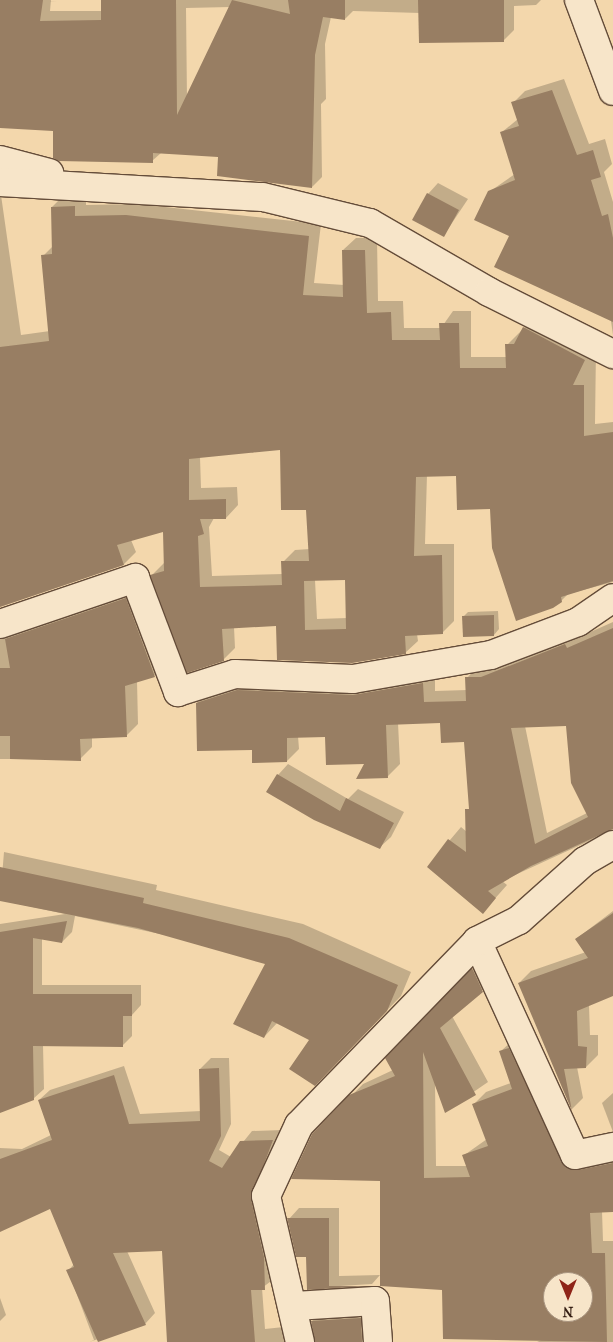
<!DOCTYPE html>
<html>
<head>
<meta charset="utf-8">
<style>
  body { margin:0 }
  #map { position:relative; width:613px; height:1342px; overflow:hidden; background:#f3d7ac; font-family:"IM FELL French Canon",serif }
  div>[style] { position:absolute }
  .shadow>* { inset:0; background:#0003 }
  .building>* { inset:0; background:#987e63 }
  .roads { filter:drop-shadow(1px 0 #644c39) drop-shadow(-1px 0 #644c39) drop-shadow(0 1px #644c39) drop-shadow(0 -1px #644c39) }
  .minor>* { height:28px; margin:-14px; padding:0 14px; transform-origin:14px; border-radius:14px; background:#f7e5c9 }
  span { translate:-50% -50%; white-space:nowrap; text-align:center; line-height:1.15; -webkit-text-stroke:4px #f7e5c9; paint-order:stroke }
  .north { position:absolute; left:543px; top:1272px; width:50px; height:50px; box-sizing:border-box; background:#f7e5c9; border:1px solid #a99580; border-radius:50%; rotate:180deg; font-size:14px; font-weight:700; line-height:20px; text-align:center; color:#351e13 }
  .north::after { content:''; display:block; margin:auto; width:18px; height:22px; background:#8f2418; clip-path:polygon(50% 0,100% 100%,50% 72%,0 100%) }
</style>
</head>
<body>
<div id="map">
  <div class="shadow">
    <i style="clip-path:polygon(evenodd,0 0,51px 0,50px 11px,102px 11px,102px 0,541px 0,536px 5px,514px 6px,514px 30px,504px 40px,420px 13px,353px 11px,345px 19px,331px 17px,325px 44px,326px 99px,321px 104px,322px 177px,312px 187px,219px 155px,161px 153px,152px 161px,54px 130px,0 126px,0 0,230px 7px,187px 99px,186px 8px,230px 7px)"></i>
    <i style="clip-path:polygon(564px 79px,589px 144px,605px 139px,612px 164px,604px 172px,613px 202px,613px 335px,605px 280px,585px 309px,496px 266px,511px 236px,489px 192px,515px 174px,502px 132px,518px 119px,513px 103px,525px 91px)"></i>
    <i style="clip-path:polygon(438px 183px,468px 199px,444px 235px,428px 194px)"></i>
    <i style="clip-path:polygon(evenodd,0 188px,21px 335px,50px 331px,43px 256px,53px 246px,52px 207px,64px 195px,86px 195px,86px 205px,138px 204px,321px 224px,314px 283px,344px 285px,343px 250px,356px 238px,377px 238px,378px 301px,403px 301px,404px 328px,441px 328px,453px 311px,471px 311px,471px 357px,507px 357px,507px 345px,536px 316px,596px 348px,595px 424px,613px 422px,613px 582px,568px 594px,561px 601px,492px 508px,457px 475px,427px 475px,425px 544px,454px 544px,454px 621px,442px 633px,417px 634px,418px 641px,405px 653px,277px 624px,234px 627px,235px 648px,223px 660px,152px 575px,164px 563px,164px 531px,131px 540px,136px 552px,124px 564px,0 606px,0 188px,281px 449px,308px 508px,310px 549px,295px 550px,283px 562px,283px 574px,212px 576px,209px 527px,214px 518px,226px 518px,238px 505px,237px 487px,201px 488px,200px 457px,281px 449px,0 188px,346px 579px,347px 618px,317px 619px,315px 580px,346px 579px)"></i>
    <i style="clip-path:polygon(138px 586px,167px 663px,155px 675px,137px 681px,138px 724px,126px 736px,92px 737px,92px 747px,80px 759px,0 759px,0 619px)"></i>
    <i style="clip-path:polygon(498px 611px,499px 629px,494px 635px,463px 617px,468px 612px)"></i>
    <i style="clip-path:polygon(evenodd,613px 622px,613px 830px,502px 881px,507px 885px,483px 912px,428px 866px,461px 827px,467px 832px,470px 806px,465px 741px,441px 722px,398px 723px,400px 764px,387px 777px,326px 736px,298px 736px,299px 749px,287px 761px,253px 749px,197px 703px,209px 691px,250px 678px,435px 671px,435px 691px,467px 690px,467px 678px,479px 665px,577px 632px,579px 637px,613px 622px,567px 725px,587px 813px,547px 833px,525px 726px,567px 725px)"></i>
    <i style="clip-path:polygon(288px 764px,348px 799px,358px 789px,404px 812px,391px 837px,380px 847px,278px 775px)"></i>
    <i style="clip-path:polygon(4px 852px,157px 885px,156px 890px,303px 924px,411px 972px,401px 996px,328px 1071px,310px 1039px,278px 1022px,264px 1037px,267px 963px,198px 942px,75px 916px,72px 932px,62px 942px,42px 938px,42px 985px,141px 985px,141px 1005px,132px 1015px,132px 1036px,122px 1046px,43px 1045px,44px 1089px,33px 1099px,0 1111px,0 924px,65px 914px,0 900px)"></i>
    <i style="clip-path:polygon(613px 911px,613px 995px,589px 1005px,590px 1035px,598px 1035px,598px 1055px,586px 1067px,577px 1067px,583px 1098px,572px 1109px,519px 983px,531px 971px,586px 952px,576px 939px)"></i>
    <i style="clip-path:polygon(evenodd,485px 958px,495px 979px,452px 1016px,488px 1082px,446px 1111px,435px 1081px,436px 1166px,467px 1166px,463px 1156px,487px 1139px,474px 1104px,486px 1092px,511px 1083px,500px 1052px,513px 1040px,573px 1150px,613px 1154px,613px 1211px,602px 1211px,603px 1241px,613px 1241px,613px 1342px,537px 1342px,548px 1337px,443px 1289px,381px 1179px,313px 1135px,363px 1084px,393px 1070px,387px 1059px,485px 958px,553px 1282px,583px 1282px,583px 1312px,553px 1312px,553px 1282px)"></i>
    <i style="clip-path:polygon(211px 1058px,229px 1058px,231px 1124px,219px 1150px,231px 1157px,252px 1131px,283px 1130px,275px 1278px,262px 1288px,265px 1329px,293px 1326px,299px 1342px,171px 1342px,163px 1250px,127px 1251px,155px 1313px,145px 1324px,89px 1342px,94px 1340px,68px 1271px,74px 1264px,61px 1206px,0 1208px,0 1148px,22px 1149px,51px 1135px,39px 1100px,50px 1090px,124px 1066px,140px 1114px,201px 1111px,200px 1069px)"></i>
    <i style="clip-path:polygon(613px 1093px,613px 1132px,602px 1103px)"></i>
    <i style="clip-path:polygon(299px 1208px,339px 1208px,339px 1276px,380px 1275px,372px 1284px,308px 1288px,307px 1256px,289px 1219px)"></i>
    <i style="clip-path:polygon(0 1298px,6px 1315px,0 1321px)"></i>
    <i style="clip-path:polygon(371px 1308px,379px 1342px,316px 1342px,312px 1321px,323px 1310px)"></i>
  </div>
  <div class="building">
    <i style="clip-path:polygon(0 0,43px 0,40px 21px,101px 20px,101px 0,176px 0,177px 115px,232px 0,290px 14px,288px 0,345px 0,345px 20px,323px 17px,315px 55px,312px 188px,217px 176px,218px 157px,153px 153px,153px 163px,59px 161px,53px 158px,53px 131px,0 128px)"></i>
    <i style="clip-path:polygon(418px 0,504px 0,504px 42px,419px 43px)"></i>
    <i style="clip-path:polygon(552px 90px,577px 155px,593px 150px,601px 177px,591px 180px,602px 216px,608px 214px,613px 238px,613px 322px,494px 267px,509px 236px,474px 220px,488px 191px,515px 180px,500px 132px,519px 126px,511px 102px)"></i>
    <i style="clip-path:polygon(427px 193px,459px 210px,444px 237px,412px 220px)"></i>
    <i style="clip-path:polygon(evenodd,75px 206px,75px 216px,126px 215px,309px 236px,303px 295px,343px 297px,342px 250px,365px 250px,367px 313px,391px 312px,392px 340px,440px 340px,439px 323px,459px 323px,460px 368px,506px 368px,505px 344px,514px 344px,523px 327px,585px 360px,573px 385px,584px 385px,584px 436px,613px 432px,613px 581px,561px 597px,562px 602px,553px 608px,516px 621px,492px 548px,490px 509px,457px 510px,456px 476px,416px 477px,414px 556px,442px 555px,443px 634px,405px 636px,406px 654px,352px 663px,277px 660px,276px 626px,222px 629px,224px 661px,187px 673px,150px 575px,164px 571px,163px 532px,117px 545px,124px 565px,0 607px,0 347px,49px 341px,41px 255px,52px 254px,51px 207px,75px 206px,280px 450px,281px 510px,306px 510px,309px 561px,281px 561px,282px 585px,200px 587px,198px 536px,204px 534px,200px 519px,226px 519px,226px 499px,189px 500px,189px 459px,280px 450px,75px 206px,345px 580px,346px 629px,305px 630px,304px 581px,345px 580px)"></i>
    <i style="clip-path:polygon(126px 598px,155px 677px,125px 686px,127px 737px,80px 739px,81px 761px,10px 759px,10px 736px,0 736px,0 668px,10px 668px,5px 639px)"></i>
    <i style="clip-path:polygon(494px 615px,494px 636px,463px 637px,462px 616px)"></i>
    <i style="clip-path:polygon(evenodd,613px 628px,613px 829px,531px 866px,488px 891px,496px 898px,483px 914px,427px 867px,448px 839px,466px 852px,465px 809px,469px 809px,464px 742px,441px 743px,440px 723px,386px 725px,388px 778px,356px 779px,364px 764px,326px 765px,325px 737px,287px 738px,287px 762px,252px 763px,252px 750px,197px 751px,196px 703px,237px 690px,353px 695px,423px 683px,424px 702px,466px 701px,465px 677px,481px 677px,565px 644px,567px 648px,613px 628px,566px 726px,571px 783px,588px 817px,535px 844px,511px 728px,566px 726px)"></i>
    <i style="clip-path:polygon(277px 774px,340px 811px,346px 798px,394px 823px,380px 849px,314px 820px,266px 792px)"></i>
    <i style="clip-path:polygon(0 867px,144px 898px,143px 903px,289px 938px,398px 985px,387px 1011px,315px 1086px,289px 1069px,309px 1040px,272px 1021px,264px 1038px,233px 1024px,265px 964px,138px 928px,0 901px)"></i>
    <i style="clip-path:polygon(613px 913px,613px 996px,577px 1011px,578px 1046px,587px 1047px,586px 1068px,564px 1069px,572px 1111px,518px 983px,588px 958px,575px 939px)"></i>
    <i style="clip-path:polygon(67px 921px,62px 943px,33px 938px,33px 994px,132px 994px,132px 1016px,123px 1016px,123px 1047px,33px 1046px,34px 1100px,0 1113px,0 932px)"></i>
    <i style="clip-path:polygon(evenodd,472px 968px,483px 992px,440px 1028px,476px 1095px,445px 1113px,423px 1052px,424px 1178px,470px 1177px,462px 1155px,488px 1146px,472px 1104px,512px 1089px,499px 1051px,509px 1048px,565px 1167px,578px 1170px,613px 1163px,613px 1212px,590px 1213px,592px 1253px,605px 1253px,607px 1342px,443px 1339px,442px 1290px,380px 1286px,380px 1181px,291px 1179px,312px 1134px,349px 1095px,395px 1076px,385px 1058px,472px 968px,553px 1282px,583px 1282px,583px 1312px,553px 1312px,553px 1282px)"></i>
    <i style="clip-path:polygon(219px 1068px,221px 1136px,209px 1161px,222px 1168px,240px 1141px,273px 1140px,251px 1199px,264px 1257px,265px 1290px,251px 1290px,255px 1342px,167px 1342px,162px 1251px,113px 1253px,146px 1325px,98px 1342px,66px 1270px,74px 1267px,50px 1209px,0 1232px,0 1159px,52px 1140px,38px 1100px,114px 1075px,129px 1124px,200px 1121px,199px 1069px)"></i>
    <i style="clip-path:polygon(287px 1218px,329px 1218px,329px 1286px,372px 1286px,307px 1290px,306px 1257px,296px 1257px)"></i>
    <i style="clip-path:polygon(361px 1318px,362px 1342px,315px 1342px,311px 1321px)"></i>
  </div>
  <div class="roads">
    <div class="minor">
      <i style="left:579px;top:0;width:97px;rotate:69.5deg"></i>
      <i style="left:0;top:160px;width:51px;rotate:14.9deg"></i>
      <i style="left:0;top:182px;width:263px;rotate:3.3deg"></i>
      <i style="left:263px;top:197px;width:110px;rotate:13.7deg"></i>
      <i style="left:370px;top:223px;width:138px;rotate:30.1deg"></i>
      <i style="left:489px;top:292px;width:139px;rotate:26.6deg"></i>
      <i style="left:0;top:624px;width:143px;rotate:-18.8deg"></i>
      <i style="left:135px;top:578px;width:122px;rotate:69.3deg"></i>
      <i style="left:178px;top:692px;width:60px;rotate:-17.5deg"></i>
      <i style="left:235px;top:674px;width:118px;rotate:2.4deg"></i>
      <i style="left:353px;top:679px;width:140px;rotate:-9.9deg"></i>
      <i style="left:491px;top:655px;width:93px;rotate:-20.8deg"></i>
      <i style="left:578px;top:622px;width:42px;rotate:-34.4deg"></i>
      <i style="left:477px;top:941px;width:235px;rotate:65.4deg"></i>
      <i style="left:575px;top:1155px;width:39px;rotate:-12deg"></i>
      <i style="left:295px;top:1306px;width:80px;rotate:-3.6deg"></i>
      <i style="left:375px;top:1301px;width:41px;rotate:85.8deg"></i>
      <i style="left:300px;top:1342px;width:150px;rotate:-103.1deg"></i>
      <i style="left:266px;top:1196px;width:78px;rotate:-65.1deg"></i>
      <i style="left:299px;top:1125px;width:256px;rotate:-45.9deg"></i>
      <i style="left:477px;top:941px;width:47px;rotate:-26.6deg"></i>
      <i style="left:519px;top:920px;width:89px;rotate:-41.8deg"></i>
      <i style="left:585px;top:861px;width:32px;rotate:-30deg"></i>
    </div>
  </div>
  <div class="north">N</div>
</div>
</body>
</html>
